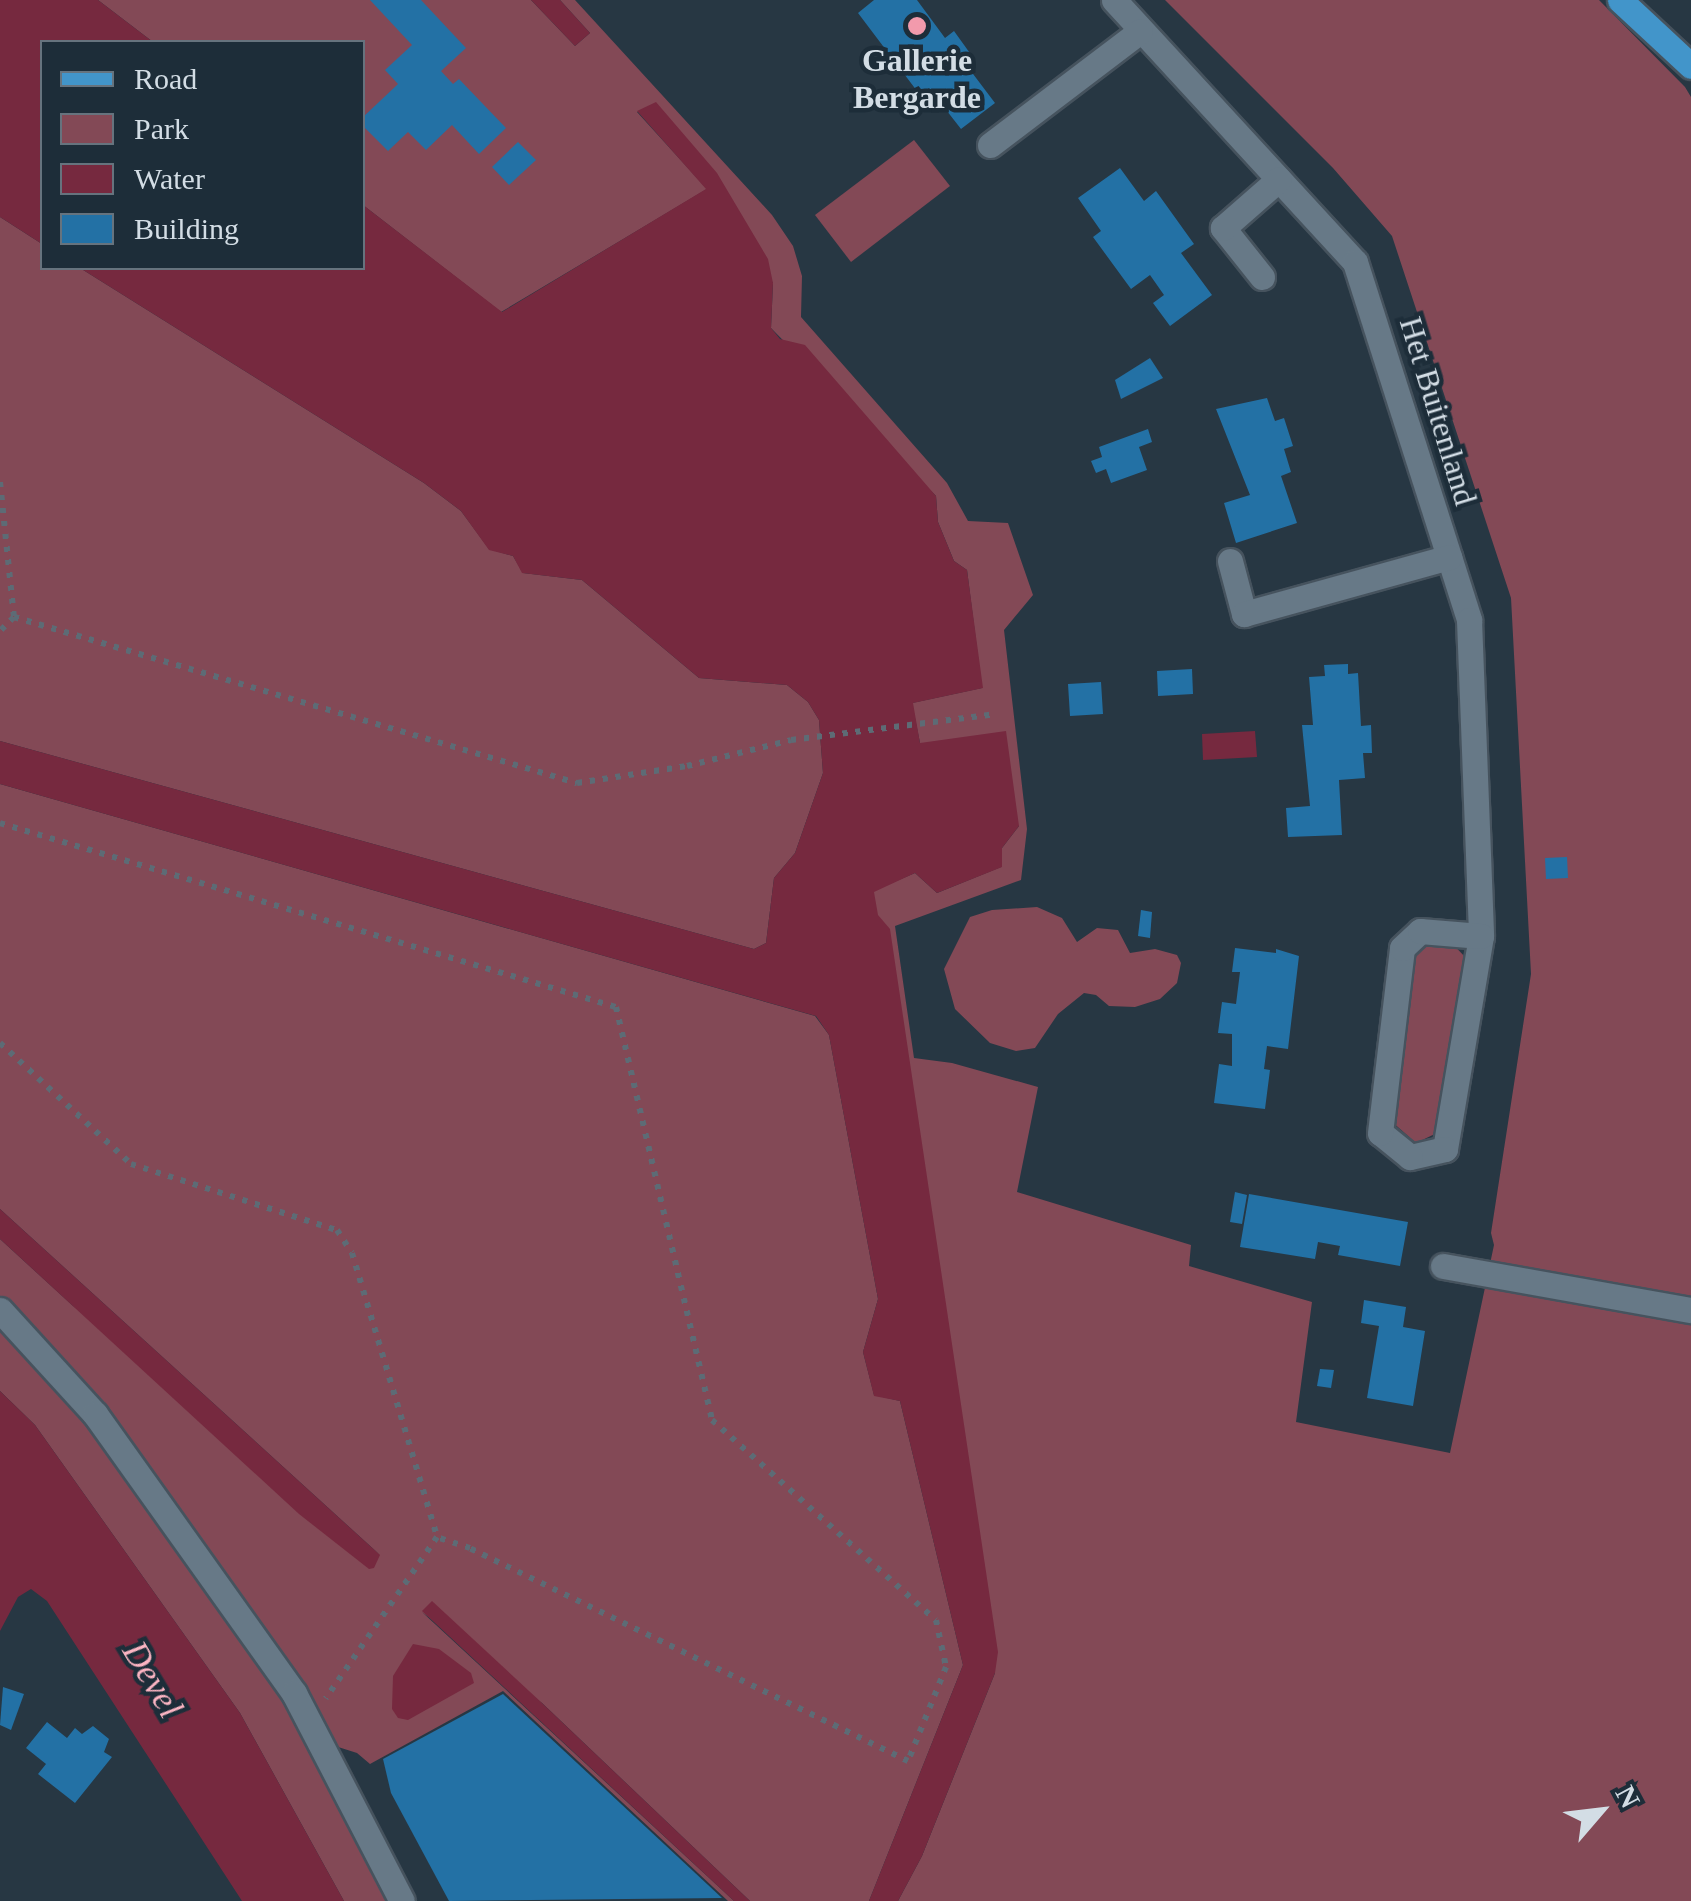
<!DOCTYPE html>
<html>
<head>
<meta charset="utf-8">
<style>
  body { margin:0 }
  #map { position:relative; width:1691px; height:1901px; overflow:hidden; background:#273743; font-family:Georgia,serif }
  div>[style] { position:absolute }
  .green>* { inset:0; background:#834956 }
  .water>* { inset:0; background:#76293f }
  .building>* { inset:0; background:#2371a5 }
  .path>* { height:6px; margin-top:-3px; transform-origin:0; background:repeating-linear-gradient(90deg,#5d6b75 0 5px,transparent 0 13px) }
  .roads { filter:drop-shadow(2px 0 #46535e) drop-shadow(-2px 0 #46535e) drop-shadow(0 2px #46535e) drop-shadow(0 -2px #46535e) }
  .minor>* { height:25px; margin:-12.5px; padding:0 12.5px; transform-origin:12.5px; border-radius:12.5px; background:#677987 }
  .major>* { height:25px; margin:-12.5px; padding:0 12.5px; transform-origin:12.5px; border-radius:12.5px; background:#4295ca }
  .dots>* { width:28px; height:28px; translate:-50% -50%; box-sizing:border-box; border:5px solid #1d2d39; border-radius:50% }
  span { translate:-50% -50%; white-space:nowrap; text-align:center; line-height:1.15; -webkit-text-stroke:9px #1d2d39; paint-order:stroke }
  .poi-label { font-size:32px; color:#d3dde5; font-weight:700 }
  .street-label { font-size:32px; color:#d3dde5 }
  .water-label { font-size:35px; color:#fcb5c3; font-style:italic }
  .legend { position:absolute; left:40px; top:40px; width:325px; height:230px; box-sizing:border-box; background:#1d2d39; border:2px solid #66737e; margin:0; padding:12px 18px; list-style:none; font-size:30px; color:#d3dde5 }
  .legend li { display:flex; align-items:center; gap:20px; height:50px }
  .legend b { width:50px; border:2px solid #66737e }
  .north { position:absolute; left:1551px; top:1761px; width:100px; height:100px; -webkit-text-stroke:8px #1d2d39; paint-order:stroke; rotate:62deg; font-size:28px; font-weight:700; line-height:40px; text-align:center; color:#d3dde5 }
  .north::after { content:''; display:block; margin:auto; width:35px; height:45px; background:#d3dde5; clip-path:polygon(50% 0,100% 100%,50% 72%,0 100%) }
</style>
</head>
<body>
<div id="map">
  <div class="green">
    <i style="clip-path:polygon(98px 0,531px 0,575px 46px,590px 33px,560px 0,575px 0,772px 215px,793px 246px,802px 276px,801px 317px,947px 483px,968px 521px,1008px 523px,1033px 595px,1004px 630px,1027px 829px,1021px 880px,895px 926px,914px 1058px,952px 1063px,1038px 1087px,1017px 1192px,1191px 1245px,1189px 1266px,1312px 1302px,1296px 1422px,1450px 1453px,1494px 1245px,1491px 1233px,1531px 974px,1511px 598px,1392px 236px,1333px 168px,1165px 0,1599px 0,1685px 87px,1691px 97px,1691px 1901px,898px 1901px,922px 1856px,995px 1673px,873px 891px,915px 873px,937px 893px,1001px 867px,1002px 848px,1019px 826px,920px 743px,912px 703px,982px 688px,967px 570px,954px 561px,938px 522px,936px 496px,771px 328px,773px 283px,656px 103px,637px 112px,707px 189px,501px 312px,363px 205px,362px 42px,153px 42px)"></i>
    <i style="clip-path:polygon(914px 140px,950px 186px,851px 262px,815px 215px)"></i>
    <i style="clip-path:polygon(0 217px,42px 244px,42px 268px,80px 268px,424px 483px,461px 511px,489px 549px,513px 556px,523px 573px,582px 580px,699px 678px,787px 685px,808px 702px,819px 720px,823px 773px,795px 853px,774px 878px,766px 943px,754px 949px,0 741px)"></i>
    <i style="clip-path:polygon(0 784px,815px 1016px,829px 1035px,878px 1299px,863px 1352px,874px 1395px,900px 1401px,963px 1665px,869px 1901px,750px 1901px,542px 1703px,422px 1612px,734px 1901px,728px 1901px,503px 1691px,370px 1764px,357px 1753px,335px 1746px,62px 1360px,0 1298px,0 1239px,72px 1305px,380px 1555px,0 1209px)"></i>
    <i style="clip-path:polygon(1037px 907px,1062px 918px,1077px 942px,1097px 928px,1118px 930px,1130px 953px,1155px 949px,1177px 955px,1181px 963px,1177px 983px,1160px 999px,1135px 1007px,1109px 1006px,1096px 995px,1084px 993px,1058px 1014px,1035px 1048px,1016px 1051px,990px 1043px,955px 1009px,944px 969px,970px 917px,992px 910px)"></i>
    <i style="clip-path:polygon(1449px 940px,1465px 957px,1439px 1132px,1416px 1143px,1391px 1121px,1415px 952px,1427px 941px)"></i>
    <i style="clip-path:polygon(0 1328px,85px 1416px,261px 1652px,391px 1901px,344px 1901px,240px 1713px,35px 1425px,0 1391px)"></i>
  </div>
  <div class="water">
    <i style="clip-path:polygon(0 0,98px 0,153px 42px,42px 42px,42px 244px,0 217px)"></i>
    <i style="clip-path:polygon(531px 0,560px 0,590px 33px,575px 46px)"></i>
    <i style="clip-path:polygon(656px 102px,717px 173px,768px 259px,773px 283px,771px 328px,780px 339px,805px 345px,936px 496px,938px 522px,954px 561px,967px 570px,983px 688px,913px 703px,920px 743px,1006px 731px,1019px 826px,1002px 848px,1002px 867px,937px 893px,915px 873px,874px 892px,878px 915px,890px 929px,998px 1652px,995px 1673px,922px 1856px,898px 1901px,869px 1901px,963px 1665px,900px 1401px,874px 1396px,863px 1352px,878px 1299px,829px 1035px,816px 1016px,0 784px,0 741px,754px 949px,766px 943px,774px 878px,795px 853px,823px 773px,819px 720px,808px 702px,787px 685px,699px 678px,582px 580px,522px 573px,513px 556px,489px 550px,461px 511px,424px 483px,80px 268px,362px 268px,363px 205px,502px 312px,706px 189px,637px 111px)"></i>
    <i style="clip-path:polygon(1255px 731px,1257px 757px,1203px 760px,1202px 734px)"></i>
    <i style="clip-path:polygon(0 1209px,380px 1555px,374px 1568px,369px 1569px,299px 1514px,0 1239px)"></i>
    <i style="clip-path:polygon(0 1391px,35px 1425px,240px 1713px,344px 1901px,242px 1901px,47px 1601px,31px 1589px,18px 1597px,0 1631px)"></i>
    <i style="clip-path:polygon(432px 1601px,542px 1703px,750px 1901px,734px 1901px,422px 1611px)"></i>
    <i style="clip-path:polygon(413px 1644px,439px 1649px,471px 1673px,474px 1683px,408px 1720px,398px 1718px,392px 1709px,393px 1676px)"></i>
  </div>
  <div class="building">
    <i style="clip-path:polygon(370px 0,421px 0,466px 48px,441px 71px,453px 84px,459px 79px,506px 128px,479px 154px,452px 125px,426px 150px,408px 132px,388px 151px,362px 125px,362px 118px,398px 84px,385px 70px,412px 45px)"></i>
    <i style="clip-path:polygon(874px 0,917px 0,945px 38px,954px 31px,972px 56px,964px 62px,995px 103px,961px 129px,929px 88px,920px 95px,858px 13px)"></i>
    <i style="clip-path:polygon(518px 142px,536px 160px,509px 185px,492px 167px)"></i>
    <i style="clip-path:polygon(1120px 168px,1144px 201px,1156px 191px,1194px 244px,1181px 253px,1212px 295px,1170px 326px,1153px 303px,1164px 295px,1150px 275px,1131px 289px,1093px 237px,1101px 231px,1078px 198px)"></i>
    <i style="clip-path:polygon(1150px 358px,1163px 378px,1121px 399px,1115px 380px)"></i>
    <i style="clip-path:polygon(1267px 398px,1275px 421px,1284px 418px,1293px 446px,1284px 449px,1291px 472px,1281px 476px,1297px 523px,1236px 543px,1224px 503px,1250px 495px,1216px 409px)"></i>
    <i style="clip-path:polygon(1148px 429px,1152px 442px,1139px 447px,1147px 470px,1111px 483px,1106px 469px,1096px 473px,1091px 461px,1102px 457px,1099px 447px)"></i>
    <i style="clip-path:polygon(1348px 664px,1348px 674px,1358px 673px,1361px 726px,1371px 725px,1372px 753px,1363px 753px,1365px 778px,1339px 780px,1342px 835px,1288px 837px,1286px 808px,1310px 806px,1302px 725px,1313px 725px,1309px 677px,1325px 676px,1324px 665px)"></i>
    <i style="clip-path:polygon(1192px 669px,1193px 694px,1158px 696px,1157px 671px)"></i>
    <i style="clip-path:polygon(1101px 682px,1103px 714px,1070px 716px,1068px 684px)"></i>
    <i style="clip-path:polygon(1567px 857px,1568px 878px,1546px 879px,1545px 858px)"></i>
    <i style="clip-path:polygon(1141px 910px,1152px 912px,1150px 938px,1138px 936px)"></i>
    <i style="clip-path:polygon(1235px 948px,1276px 953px,1276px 949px,1299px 956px,1288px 1049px,1267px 1046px,1264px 1069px,1270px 1070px,1265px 1109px,1214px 1103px,1219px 1064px,1232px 1066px,1232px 1034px,1218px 1033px,1222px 1002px,1236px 1004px,1240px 972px,1232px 972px)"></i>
    <i style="clip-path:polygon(1235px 1192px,1247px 1195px,1242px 1224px,1230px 1222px)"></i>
    <i style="clip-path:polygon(1249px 1194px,1408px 1222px,1400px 1266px,1338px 1255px,1340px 1246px,1318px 1242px,1315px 1259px,1240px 1247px)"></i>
    <i style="clip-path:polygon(1364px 1300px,1406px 1307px,1403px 1327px,1425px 1331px,1413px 1406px,1367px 1398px,1379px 1326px,1361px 1323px)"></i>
    <i style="clip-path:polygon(1320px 1369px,1334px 1370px,1331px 1388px,1317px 1386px)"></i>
    <i style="clip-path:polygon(3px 1687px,24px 1694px,11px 1730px,0 1725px)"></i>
    <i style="clip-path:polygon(503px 1694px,722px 1898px,449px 1901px,391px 1793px,383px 1759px)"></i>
    <i style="clip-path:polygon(47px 1722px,67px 1738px,75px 1728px,82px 1734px,93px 1726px,109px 1739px,104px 1752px,112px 1757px,75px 1803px,38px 1774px,46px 1764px,26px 1748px)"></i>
  </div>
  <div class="path">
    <i style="left:0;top:482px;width:136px;rotate:84.1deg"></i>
    <i style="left:14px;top:617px;width:20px;rotate:135deg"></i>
    <i style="left:14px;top:617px;width:587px;rotate:16.43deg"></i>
    <i style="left:577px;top:783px;width:111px;rotate:-8.8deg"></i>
    <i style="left:687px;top:766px;width:107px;rotate:-14deg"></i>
    <i style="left:791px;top:740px;width:207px;rotate:-7.2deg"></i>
    <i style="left:0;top:823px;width:643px;rotate:16.63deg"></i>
    <i style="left:616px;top:1007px;width:424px;rotate:76.9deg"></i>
    <i style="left:712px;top:1420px;width:300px;rotate:41.8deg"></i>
    <i style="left:936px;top:1620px;width:48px;rotate:78deg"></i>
    <i style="left:946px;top:1667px;width:101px;rotate:112deg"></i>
    <i style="left:908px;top:1761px;width:487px;rotate:-154.1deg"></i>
    <i style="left:470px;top:1548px;width:35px;rotate:-162deg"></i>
    <i style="left:0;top:1043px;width:178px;rotate:42.7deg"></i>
    <i style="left:131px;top:1164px;width:216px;rotate:17.8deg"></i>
    <i style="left:337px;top:1230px;width:27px;rotate:57deg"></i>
    <i style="left:352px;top:1253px;width:296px;rotate:73.3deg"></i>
    <i style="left:437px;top:1537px;width:196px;rotate:124.6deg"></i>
  </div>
  <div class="roads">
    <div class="minor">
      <i style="left:1114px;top:0;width:356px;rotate:47.4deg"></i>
      <i style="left:1355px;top:262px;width:376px;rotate:72.3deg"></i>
      <i style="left:1469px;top:620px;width:316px;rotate:87.8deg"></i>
      <i style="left:1481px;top:936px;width:216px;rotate:99.6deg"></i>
      <i style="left:1445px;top:1149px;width:36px;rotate:167deg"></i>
      <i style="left:1410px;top:1157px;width:38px;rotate:-141deg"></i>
      <i style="left:1380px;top:1133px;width:186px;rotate:-83.2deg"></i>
      <i style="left:1402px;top:948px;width:25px;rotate:-43deg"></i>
      <i style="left:1420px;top:931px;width:61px;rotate:4.7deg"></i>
      <i style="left:990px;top:145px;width:188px;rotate:-37.2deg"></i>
      <i style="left:1262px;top:277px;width:63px;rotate:-128.5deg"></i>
      <i style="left:1223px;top:228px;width:74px;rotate:-41.2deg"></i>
      <i style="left:1230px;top:561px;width:55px;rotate:75.2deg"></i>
      <i style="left:1244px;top:614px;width:213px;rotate:-15.5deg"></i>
      <i style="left:1443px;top:1266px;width:252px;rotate:10.1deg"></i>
      <i style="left:0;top:1310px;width:141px;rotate:47.6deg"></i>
      <i style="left:95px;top:1414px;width:343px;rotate:54.5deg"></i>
      <i style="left:294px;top:1693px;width:234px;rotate:62.6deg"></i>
    </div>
    <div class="major">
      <i style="left:1620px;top:0;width:97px;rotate:42.9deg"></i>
    </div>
  </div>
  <div class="dots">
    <i style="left:917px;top:26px;background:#f29aac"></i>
  </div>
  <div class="poi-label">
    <span style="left:917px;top:79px">Gallerie<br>Bergarde</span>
  </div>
  <div class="street-label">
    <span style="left:1438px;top:411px;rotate:73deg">Het Buitenland</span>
  </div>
  <div class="water-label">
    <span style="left:152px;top:1680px;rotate:59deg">Devel</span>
  </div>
  <ul class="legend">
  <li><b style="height:12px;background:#4295ca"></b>Road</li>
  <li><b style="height:28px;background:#834956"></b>Park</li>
  <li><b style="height:28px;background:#76293f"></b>Water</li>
  <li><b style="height:28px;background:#2371a5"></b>Building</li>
  </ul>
  <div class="north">N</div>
</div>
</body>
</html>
